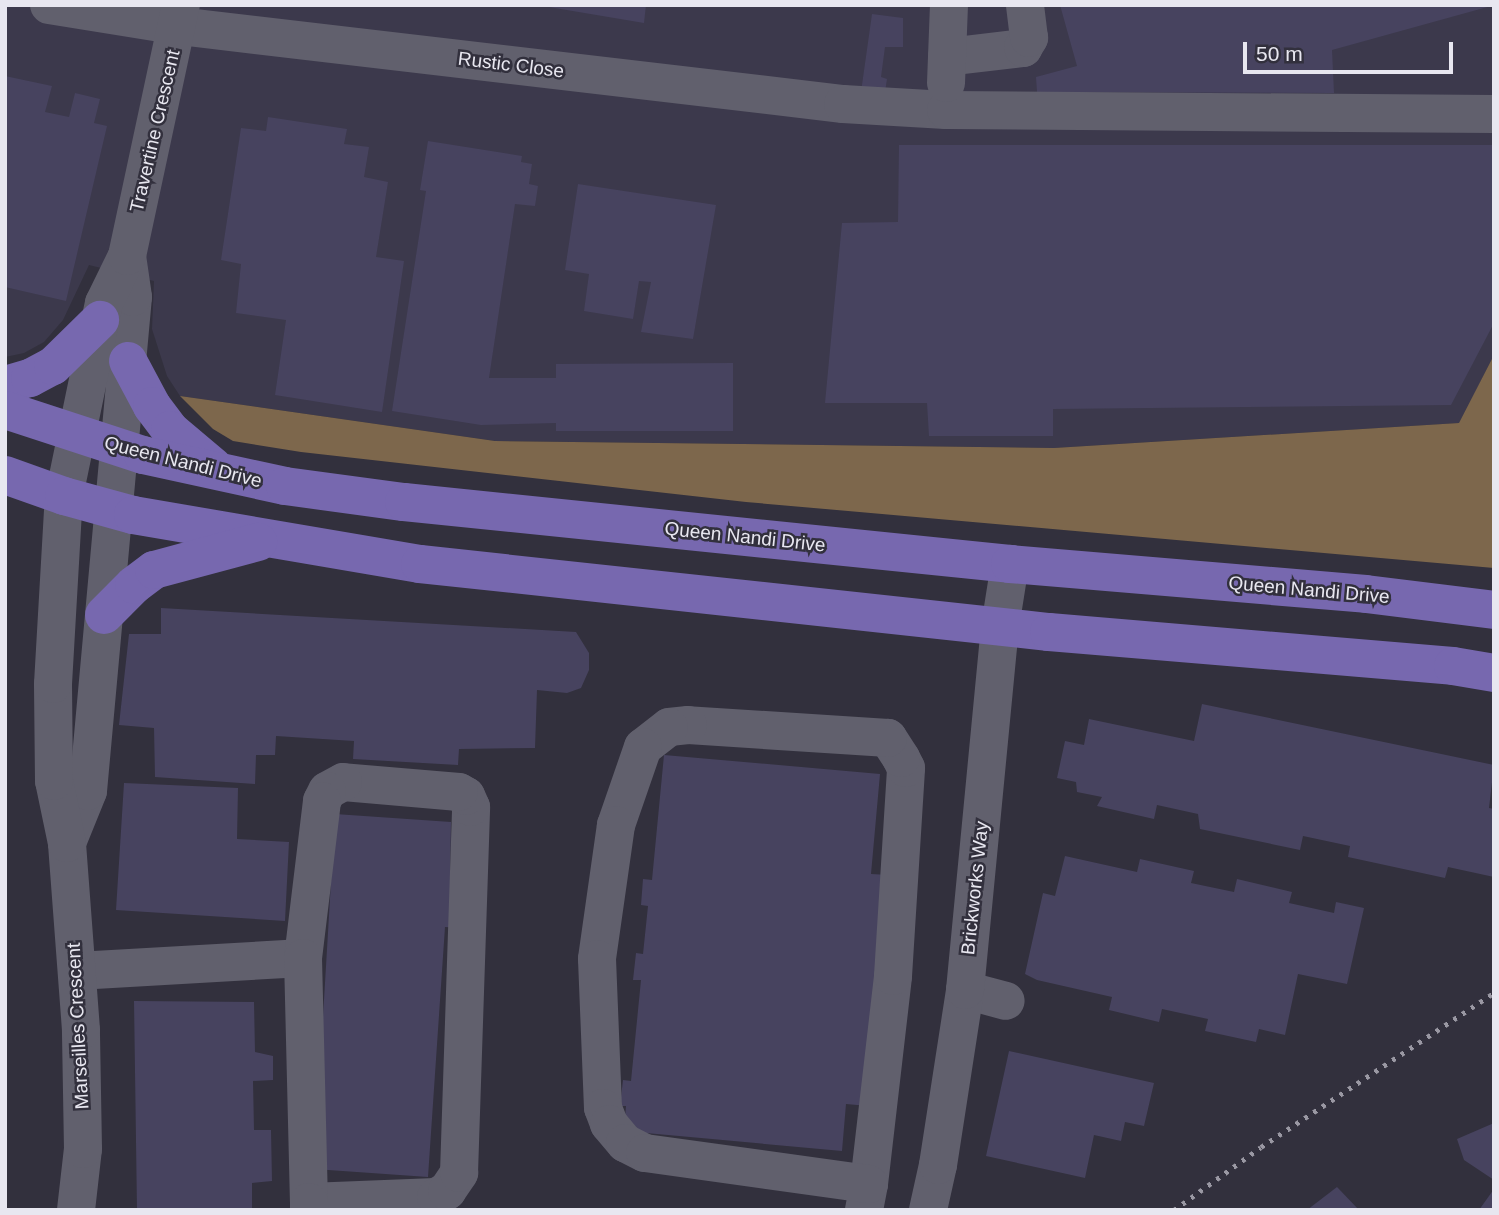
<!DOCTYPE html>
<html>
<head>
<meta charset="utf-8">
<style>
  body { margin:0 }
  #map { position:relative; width:1499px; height:1215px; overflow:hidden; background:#32303d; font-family:Arial,sans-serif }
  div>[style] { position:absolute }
  .built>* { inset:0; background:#3c394c }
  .forest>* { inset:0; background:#7d674c }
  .building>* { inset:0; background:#47435f }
  .minor>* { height:38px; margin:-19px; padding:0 19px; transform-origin:19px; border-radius:19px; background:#61606d }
  .major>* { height:38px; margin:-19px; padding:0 19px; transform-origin:19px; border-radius:19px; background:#7768af }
  .rail>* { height:5px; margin-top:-2.5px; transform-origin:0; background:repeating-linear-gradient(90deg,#9a98a3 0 3.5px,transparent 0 10.5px) }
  span { translate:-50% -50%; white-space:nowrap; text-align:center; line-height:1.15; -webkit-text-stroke:5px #32303d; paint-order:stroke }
  .street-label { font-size:19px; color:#e8e7f0 }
  .frame { position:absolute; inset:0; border:7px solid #e8e7f0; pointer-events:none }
  .scale { position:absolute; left:1243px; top:42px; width:210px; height:32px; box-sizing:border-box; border:4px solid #e8e7f0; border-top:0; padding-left:9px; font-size:21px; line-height:24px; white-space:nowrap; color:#e8e7f0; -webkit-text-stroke:5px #32303d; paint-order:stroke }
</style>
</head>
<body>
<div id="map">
  <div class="built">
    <i style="clip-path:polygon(5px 5px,1494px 5px,1494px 355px,1460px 423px,1054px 448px,495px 441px,180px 396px,167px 376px,152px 329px,154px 281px,89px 265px,63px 320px,44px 342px,24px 353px,5px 357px)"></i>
  </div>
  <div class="forest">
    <i style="clip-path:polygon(1494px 355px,1494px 568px,746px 502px,301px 452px,233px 441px,213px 429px,180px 396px,495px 441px,1054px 448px,1459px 423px)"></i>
  </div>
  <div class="building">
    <i style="clip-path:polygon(537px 5px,646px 5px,644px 23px)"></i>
    <i style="clip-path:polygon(1060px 5px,1491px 5px,1491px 6px,1332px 50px,1334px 93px,1037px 92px,1036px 77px,1077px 66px)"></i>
    <i style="clip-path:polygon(872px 14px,903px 18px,903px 47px,885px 47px,881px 77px,887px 79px,885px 92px,861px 92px)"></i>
    <i style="clip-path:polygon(5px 76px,52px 86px,45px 112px,69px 117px,75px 93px,100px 99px,94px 123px,107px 126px,66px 301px,5px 287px)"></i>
    <i style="clip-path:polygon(268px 117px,347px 129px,344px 144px,369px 147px,364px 177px,388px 182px,376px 257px,404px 261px,382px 412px,275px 395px,286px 320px,236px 313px,241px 264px,221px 260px,241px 128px,266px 131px)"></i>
    <i style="clip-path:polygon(428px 141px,522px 156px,521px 162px,532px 164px,529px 184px,538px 186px,535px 206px,515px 204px,489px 378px,556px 378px,556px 364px,733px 363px,733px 431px,556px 431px,556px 423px,481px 425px,392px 411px,426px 191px,420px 190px)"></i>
    <i style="clip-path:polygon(899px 145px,1494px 145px,1494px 323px,1451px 405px,1053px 409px,1053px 436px,929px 436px,927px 403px,825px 403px,842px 223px,898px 222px)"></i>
    <i style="clip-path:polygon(578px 184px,716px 205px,693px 339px,641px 332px,651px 282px,639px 281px,633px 319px,584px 311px,589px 274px,565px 270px)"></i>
    <i style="clip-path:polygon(161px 608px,576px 632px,589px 653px,589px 670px,581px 688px,567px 693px,537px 690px,535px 748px,459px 749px,458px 765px,353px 759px,354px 741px,276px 736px,275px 755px,256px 755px,255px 784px,155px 777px,154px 728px,119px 725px,129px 634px,161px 634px)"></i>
    <i style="clip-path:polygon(1202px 704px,1494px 765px,1489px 808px,1494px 809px,1494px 877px,1448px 867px,1445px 878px,1348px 857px,1350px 846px,1303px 836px,1300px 850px,1200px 829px,1198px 814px,1157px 805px,1154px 819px,1097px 806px,1102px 797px,1077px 792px,1076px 782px,1057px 778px,1065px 741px,1084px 745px,1089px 719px,1194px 741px)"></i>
    <i style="clip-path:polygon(664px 755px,880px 774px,871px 874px,889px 875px,868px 1106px,846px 1104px,842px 1151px,624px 1131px,626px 1106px,620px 1106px,623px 1080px,631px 1081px,641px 980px,633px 980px,636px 953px,643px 954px,648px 906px,641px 905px,643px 879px,652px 880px)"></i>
    <i style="clip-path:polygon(124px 783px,238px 788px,237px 839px,289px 842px,285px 921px,116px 910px)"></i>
    <i style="clip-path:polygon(335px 814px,451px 822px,450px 874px,462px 928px,445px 927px,428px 1177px,314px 1169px)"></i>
    <i style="clip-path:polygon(1065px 856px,1137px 872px,1140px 859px,1194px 871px,1191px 883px,1234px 892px,1237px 879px,1292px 892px,1289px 903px,1334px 913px,1336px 902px,1364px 908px,1347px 984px,1298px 974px,1285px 1035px,1259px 1029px,1256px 1042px,1205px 1031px,1208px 1019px,1162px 1009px,1159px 1022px,1109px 1010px,1112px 997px,1037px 980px,1025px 974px,1043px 893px,1055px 896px)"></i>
    <i style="clip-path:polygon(134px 1001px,254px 1002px,255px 1052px,273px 1056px,273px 1080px,253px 1081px,254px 1130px,271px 1130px,272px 1181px,252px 1183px,252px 1210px,137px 1210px)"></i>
    <i style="clip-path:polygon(1009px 1051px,1154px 1083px,1144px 1126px,1125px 1122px,1121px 1141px,1094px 1135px,1085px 1178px,986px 1156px)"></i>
    <i style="clip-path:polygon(1494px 1123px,1494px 1180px,1464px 1160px,1457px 1139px)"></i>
    <i style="clip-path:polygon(1337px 1187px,1359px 1210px,1307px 1210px)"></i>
    <i style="clip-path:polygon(1494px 1189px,1494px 1210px,1479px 1210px)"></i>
  </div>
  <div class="minor">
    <i style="left:49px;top:5px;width:132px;rotate:9.2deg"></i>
    <i style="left:179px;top:26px;width:669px;rotate:6.7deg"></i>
    <i style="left:843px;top:104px;width:103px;rotate:3.3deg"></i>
    <i style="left:946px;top:110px;width:548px;rotate:0.42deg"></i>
    <i style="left:947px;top:57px;width:77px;rotate:-6.8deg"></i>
    <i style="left:1023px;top:48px;width:12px;rotate:-59deg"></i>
    <i style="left:1029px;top:38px;width:33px;rotate:-97deg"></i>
    <i style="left:946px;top:83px;width:78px;rotate:-87.8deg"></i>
    <i style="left:67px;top:843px;width:56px;rotate:-68deg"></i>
    <i style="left:88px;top:791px;width:496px;rotate:-84.8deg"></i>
    <i style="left:133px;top:297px;width:41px;rotate:-98.3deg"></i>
    <i style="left:77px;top:971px;width:226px;rotate:-3.3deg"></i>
    <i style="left:965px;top:990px;width:42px;rotate:15deg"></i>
    <i style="left:309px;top:1202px;width:127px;rotate:-2.3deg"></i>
    <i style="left:436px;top:1197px;width:13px;rotate:-29deg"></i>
    <i style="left:447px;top:1191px;width:22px;rotate:-56deg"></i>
    <i style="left:459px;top:1173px;width:366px;rotate:-88.1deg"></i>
    <i style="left:471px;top:807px;width:12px;rotate:-114deg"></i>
    <i style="left:466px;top:796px;width:8px;rotate:-150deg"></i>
    <i style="left:459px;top:792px;width:116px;rotate:-175.1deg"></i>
    <i style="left:343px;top:782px;width:18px;rotate:151deg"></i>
    <i style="left:327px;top:791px;width:11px;rotate:117deg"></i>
    <i style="left:322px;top:801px;width:158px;rotate:96.9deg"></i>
    <i style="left:303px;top:958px;width:244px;rotate:88.6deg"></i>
    <i style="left:309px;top:1202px;width:8px;rotate:90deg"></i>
    <i style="left:76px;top:1210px;width:61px;rotate:-83.5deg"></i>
    <i style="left:83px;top:1149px;width:119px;rotate:-91deg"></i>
    <i style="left:81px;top:1030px;width:188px;rotate:-94.3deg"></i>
    <i style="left:67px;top:843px;width:63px;rotate:-101.8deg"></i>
    <i style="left:54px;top:781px;width:97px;rotate:-90.6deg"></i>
    <i style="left:53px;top:684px;width:188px;rotate:-86.7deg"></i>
    <i style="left:64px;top:496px;width:197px;rotate:-78.3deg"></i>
    <i style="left:104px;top:303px;width:52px;rotate:-63.9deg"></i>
    <i style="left:127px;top:256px;width:257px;rotate:-77.9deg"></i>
    <i style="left:864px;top:1210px;width:26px;rotate:-79deg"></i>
    <i style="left:869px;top:1184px;width:209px;rotate:-83.4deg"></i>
    <i style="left:893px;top:976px;width:208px;rotate:-86.4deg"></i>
    <i style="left:906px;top:768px;width:11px;rotate:-117deg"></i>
    <i style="left:901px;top:758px;width:24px;rotate:-123deg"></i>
    <i style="left:888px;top:738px;width:200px;rotate:-176.3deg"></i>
    <i style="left:688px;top:725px;width:19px;rotate:174deg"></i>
    <i style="left:669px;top:727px;width:33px;rotate:142deg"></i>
    <i style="left:643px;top:747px;width:83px;rotate:109.1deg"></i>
    <i style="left:616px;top:825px;width:135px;rotate:98.1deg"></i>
    <i style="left:597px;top:959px;width:149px;rotate:87.7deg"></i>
    <i style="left:603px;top:1108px;width:17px;rotate:69deg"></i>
    <i style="left:609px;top:1124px;width:25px;rotate:50deg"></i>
    <i style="left:625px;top:1143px;width:22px;rotate:27deg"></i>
    <i style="left:645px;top:1153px;width:226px;rotate:7.9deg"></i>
    <i style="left:928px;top:1210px;width:46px;rotate:-77.5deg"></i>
    <i style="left:938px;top:1165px;width:177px;rotate:-81.2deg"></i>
    <i style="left:965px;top:990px;width:365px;rotate:-84.5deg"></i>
    <i style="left:1000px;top:627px;width:64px;rotate:-81deg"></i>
  </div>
  <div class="major">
    <i style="left:128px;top:361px;width:51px;rotate:61.9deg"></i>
    <i style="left:152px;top:406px;width:30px;rotate:53deg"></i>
    <i style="left:170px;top:430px;width:57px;rotate:40.1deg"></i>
    <i style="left:5px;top:385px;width:26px;rotate:-16deg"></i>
    <i style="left:30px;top:378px;width:26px;rotate:-28deg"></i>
    <i style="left:53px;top:366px;width:66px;rotate:-44.4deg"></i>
    <i style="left:5px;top:410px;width:145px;rotate:18.1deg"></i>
    <i style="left:143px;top:455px;width:145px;rotate:12.3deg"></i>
    <i style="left:285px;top:486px;width:120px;rotate:7.7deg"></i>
    <i style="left:404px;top:502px;width:609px;rotate:5.84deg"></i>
    <i style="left:1010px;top:564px;width:357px;rotate:4.8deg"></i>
    <i style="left:1366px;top:594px;width:129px;rotate:7.1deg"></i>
    <i style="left:5px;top:475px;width:63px;rotate:19.6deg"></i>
    <i style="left:64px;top:496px;width:72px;rotate:15.4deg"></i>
    <i style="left:133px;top:515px;width:291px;rotate:9.7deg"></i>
    <i style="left:420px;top:564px;width:633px;rotate:6.17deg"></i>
    <i style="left:1049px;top:632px;width:405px;rotate:4.8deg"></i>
    <i style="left:1453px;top:666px;width:42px;rotate:9.7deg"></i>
    <i style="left:104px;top:615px;width:42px;rotate:-45deg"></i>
    <i style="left:134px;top:585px;width:25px;rotate:-37deg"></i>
    <i style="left:154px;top:570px;width:108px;rotate:-15.1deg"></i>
  </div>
  <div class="rail">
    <i style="left:1174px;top:1210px;width:107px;rotate:-35.9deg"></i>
    <i style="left:1261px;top:1147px;width:279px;rotate:-33.5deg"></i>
  </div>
  <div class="street-label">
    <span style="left:511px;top:65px;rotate:7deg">Rustic Close</span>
    <span style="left:155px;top:131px;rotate:-77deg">Travertine Crescent</span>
    <span style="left:183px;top:462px;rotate:14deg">Queen Nandi Drive</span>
    <span style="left:745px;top:537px;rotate:6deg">Queen Nandi Drive</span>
    <span style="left:1309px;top:590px;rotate:5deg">Queen Nandi Drive</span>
    <span style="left:975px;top:888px;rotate:-84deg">Brickworks Way</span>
    <span style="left:78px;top:1026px;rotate:-93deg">Marseilles Crescent</span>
  </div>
  <div class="frame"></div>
  <div class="scale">50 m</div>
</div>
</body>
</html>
